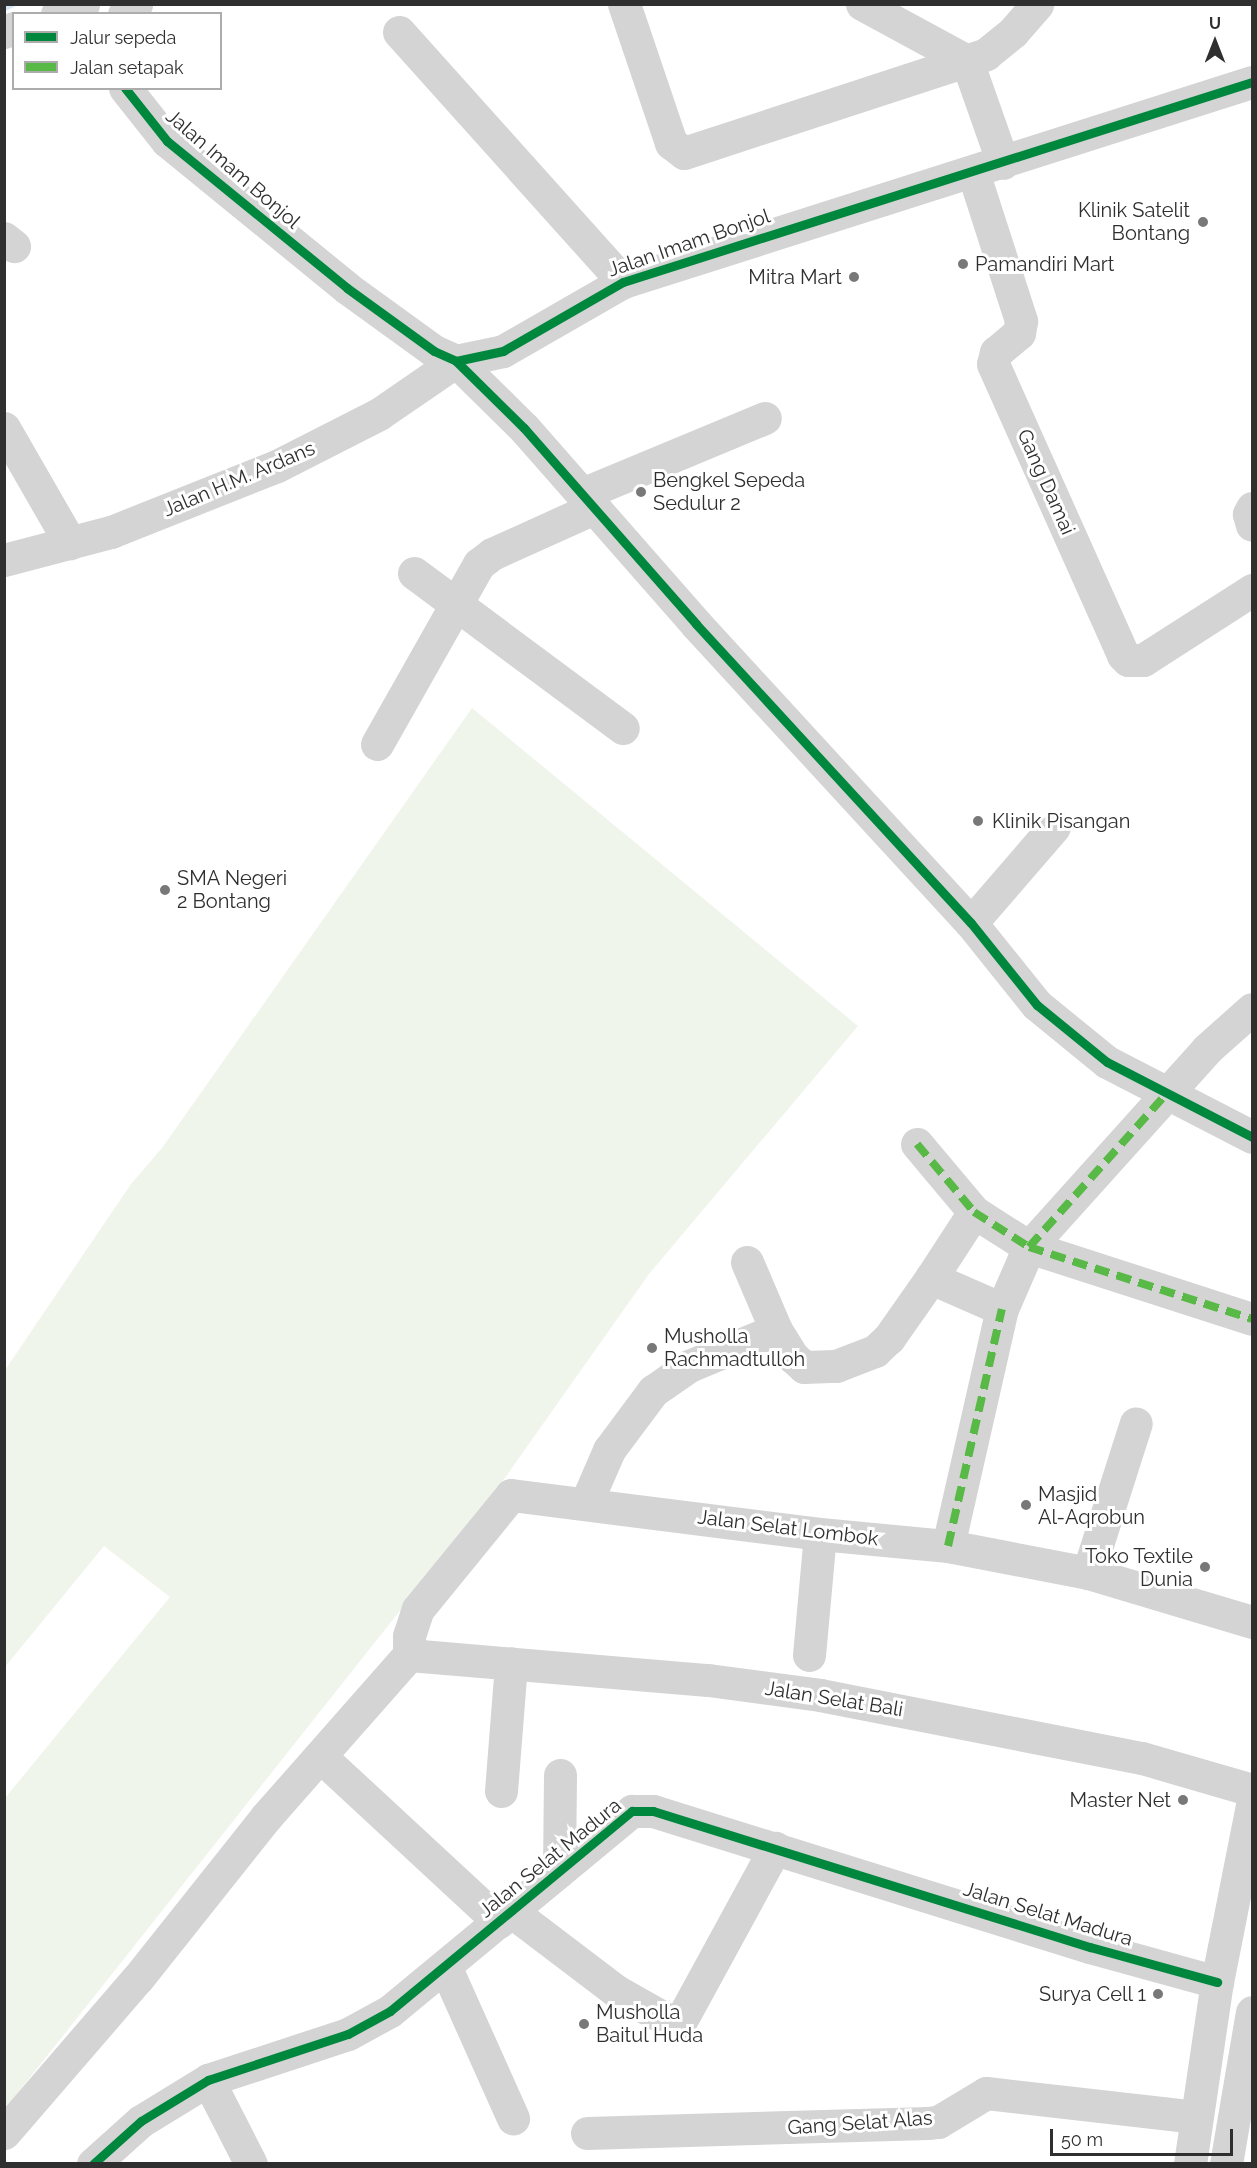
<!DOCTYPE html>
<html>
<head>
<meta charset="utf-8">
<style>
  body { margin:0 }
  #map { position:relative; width:1257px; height:2168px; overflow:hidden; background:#fff; font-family:Raleway,sans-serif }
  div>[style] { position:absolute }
  .green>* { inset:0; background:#f0f5ec }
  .stream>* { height:8px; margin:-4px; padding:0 4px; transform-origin:4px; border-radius:4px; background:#d8e6f2 }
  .minor>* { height:33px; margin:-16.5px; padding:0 16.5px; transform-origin:16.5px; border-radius:16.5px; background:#d4d4d4 }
  .quiet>* { height:8px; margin-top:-4px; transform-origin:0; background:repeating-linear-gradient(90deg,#58b947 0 15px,transparent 0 23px) }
  .cycleway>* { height:9px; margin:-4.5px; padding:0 4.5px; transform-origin:4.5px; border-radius:4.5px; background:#00873e }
  .dots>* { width:16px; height:16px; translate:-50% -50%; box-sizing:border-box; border:3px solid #fff; border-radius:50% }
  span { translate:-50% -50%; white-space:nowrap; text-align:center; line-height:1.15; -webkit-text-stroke:6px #fff; paint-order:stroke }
  .street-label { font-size:20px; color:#2f2f2f }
  .poi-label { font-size:20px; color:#2f2f2f }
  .right { translate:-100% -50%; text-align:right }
  .left { translate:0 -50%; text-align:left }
  .frame { position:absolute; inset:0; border:6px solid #2f2f2f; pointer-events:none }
  .legend { position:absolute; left:12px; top:12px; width:210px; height:78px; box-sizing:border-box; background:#fff; border:2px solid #acacac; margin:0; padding:8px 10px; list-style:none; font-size:18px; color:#2f2f2f }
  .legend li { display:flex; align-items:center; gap:12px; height:30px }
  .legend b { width:30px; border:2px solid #acacac }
  .north { position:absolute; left:1185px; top:12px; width:60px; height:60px; -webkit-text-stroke:4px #fff; paint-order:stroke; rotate:0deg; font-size:16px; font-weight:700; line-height:24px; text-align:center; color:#2f2f2f }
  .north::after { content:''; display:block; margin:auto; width:21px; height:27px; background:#2f2f2f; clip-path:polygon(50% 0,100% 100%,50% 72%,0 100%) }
  .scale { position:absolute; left:1050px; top:2129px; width:183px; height:27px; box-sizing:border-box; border:3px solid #2f2f2f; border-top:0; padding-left:8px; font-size:18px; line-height:21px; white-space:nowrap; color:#2f2f2f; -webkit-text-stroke:4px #fff; paint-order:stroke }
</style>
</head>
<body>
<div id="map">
  <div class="green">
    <i style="clip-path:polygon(472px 708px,858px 1026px,649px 1274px,502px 1482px,5px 2109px,5px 1798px,170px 1597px,104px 1546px,5px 1667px,5px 1370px,131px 1184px,162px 1148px)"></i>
  </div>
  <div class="stream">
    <i style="left:4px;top:7px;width:8px;rotate:-23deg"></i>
  </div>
  <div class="minor">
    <i style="left:624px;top:4px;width:147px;rotate:71.3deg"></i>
    <i style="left:671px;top:143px;width:16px;rotate:38deg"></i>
    <i style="left:684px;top:153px;width:318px;rotate:-18.1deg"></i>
    <i style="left:986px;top:54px;width:35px;rotate:-39deg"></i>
    <i style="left:1013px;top:32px;width:37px;rotate:-49deg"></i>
    <i style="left:862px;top:4px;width:119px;rotate:28.5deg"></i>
    <i style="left:967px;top:61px;width:108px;rotate:70.6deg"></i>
    <i style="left:57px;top:14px;width:28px;rotate:-21deg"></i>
    <i style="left:124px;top:14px;width:16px;rotate:-40deg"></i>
    <i style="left:4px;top:32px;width:11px;rotate:-22deg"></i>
    <i style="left:399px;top:32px;width:336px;rotate:48.1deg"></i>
    <i style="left:125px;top:88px;width:68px;rotate:51.6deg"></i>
    <i style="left:167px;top:141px;width:232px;rotate:39.2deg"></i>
    <i style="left:347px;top:288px;width:107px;rotate:35.9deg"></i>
    <i style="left:434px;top:351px;width:24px;rotate:24deg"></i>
    <i style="left:456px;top:361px;width:48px;rotate:-12deg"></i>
    <i style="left:503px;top:351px;width:138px;rotate:-29.9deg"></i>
    <i style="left:623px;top:282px;width:660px;rotate:-17.64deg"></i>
    <i style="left:973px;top:172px;width:157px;rotate:72.1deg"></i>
    <i style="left:1021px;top:321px;width:12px;rotate:99deg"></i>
    <i style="left:1019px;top:333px;width:30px;rotate:140deg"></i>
    <i style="left:996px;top:352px;width:12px;rotate:104deg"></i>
    <i style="left:993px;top:364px;width:319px;rotate:65.9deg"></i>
    <i style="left:1123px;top:655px;width:7px;rotate:45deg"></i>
    <i style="left:1128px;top:660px;width:15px"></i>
    <i style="left:1143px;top:660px;width:130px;rotate:-32.7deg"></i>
    <i style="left:4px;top:238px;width:13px;rotate:39deg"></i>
    <i style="left:456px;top:361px;width:95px;rotate:44.6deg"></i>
    <i style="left:524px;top:428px;width:261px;rotate:48.7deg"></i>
    <i style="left:696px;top:624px;width:406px;rotate:47.4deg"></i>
    <i style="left:971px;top:923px;width:105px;rotate:51.2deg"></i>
    <i style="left:1037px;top:1005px;width:90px;rotate:39.2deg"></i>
    <i style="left:1107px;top:1062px;width:163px;rotate:27.3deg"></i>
    <i style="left:4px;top:428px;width:133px;rotate:60.1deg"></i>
    <i style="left:582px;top:494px;width:198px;rotate:-22.6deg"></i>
    <i style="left:1252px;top:508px;width:7px;rotate:117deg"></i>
    <i style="left:1249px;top:514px;width:11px;rotate:75deg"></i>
    <i style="left:4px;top:560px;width:111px;rotate:-14.7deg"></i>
    <i style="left:111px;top:532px;width:179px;rotate:-21.7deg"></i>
    <i style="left:277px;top:466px;width:114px;rotate:-27deg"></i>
    <i style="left:379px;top:414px;width:93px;rotate:-34.5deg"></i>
    <i style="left:414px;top:573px;width:260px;rotate:36.6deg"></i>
    <i style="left:377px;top:744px;width:207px;rotate:-60.5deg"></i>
    <i style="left:479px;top:564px;width:16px;rotate:-38deg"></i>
    <i style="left:492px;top:554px;width:112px;rotate:-24.3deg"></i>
    <i style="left:971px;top:923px;width:127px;rotate:-49.2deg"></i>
    <i style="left:917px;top:1144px;width:89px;rotate:50deg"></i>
    <i style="left:974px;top:1212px;width:65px;rotate:32.5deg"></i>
    <i style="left:1029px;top:1247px;width:234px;rotate:17.9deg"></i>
    <i style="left:747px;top:1262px;width:74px;rotate:66.9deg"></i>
    <i style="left:776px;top:1330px;width:32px;rotate:58deg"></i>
    <i style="left:793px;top:1357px;width:15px;rotate:42deg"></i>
    <i style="left:804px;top:1367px;width:32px;rotate:-2deg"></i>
    <i style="left:836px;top:1366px;width:42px;rotate:-21deg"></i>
    <i style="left:875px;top:1351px;width:19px;rotate:-43deg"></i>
    <i style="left:889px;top:1338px;width:73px;rotate:-55deg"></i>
    <i style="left:931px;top:1278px;width:77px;rotate:23.6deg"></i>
    <i style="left:931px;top:1278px;width:79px;rotate:-56.9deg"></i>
    <i style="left:586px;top:1503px;width:58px;rotate:-66.5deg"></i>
    <i style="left:609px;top:1450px;width:74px;rotate:-53.3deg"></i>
    <i style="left:653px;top:1391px;width:44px;rotate:-34.8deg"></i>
    <i style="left:689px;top:1366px;width:94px;rotate:-22.5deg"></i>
    <i style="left:948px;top:1546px;width:243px;rotate:-77.2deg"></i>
    <i style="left:1002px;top:1309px;width:68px;rotate:-66.5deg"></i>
    <i style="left:1029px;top:1247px;width:266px;rotate:-48deg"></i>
    <i style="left:1207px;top:1049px;width:60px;rotate:-41.6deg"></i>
    <i style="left:1088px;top:1573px;width:157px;rotate:-72.3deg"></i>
    <i style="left:409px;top:1655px;width:19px;rotate:-90deg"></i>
    <i style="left:409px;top:1636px;width:28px;rotate:-72deg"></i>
    <i style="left:418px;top:1609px;width:147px;rotate:-50.8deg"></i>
    <i style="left:511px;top:1495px;width:311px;rotate:7.2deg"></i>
    <i style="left:820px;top:1534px;width:129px;rotate:5.4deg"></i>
    <i style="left:948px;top:1546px;width:143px;rotate:10.9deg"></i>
    <i style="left:1088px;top:1573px;width:171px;rotate:16.6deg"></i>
    <i style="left:409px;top:1655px;width:300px;rotate:4.8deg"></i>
    <i style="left:708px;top:1680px;width:113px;rotate:7.6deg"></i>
    <i style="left:820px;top:1695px;width:328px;rotate:11.1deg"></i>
    <i style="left:1142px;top:1758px;width:115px;rotate:16.2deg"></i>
    <i style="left:809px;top:1655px;width:121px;rotate:-84.8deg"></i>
    <i style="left:320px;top:1756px;width:244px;rotate:42.8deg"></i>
    <i style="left:501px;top:1791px;width:128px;rotate:-85.5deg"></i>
    <i style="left:559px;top:1871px;width:96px;rotate:-89.4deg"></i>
    <i style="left:512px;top:1912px;width:131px;rotate:37.2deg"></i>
    <i style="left:616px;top:1991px;width:71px;rotate:29.4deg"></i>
    <i style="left:678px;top:2026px;width:203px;rotate:-61.4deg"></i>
    <i style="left:445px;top:1966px;width:167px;rotate:65.9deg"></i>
    <i style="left:208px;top:2080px;width:94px;rotate:62.9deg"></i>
    <i style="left:4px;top:2133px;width:205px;rotate:-49.2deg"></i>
    <i style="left:138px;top:1978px;width:206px;rotate:-51.5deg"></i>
    <i style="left:266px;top:1817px;width:216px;rotate:-48.6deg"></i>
    <i style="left:587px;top:2133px;width:341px;rotate:-1.7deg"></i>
    <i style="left:928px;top:2123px;width:10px;rotate:-6deg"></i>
    <i style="left:938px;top:2122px;width:56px;rotate:-31.1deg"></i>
    <i style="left:986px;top:2093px;width:212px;rotate:6.5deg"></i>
    <i style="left:93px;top:2164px;width:64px;rotate:-41.9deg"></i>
    <i style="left:141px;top:2121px;width:79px;rotate:-31.5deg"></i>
    <i style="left:208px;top:2080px;width:147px;rotate:-18.2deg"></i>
    <i style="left:348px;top:2034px;width:48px;rotate:-28.7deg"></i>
    <i style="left:390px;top:2011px;width:314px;rotate:-39.6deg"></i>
    <i style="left:632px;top:1811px;width:21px"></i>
    <i style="left:653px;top:1811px;width:458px;rotate:17.3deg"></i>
    <i style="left:1090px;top:1947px;width:132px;rotate:15.4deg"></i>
    <i style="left:1190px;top:2164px;width:184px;rotate:-81.6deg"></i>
    <i style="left:1217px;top:1982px;width:180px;rotate:-78.8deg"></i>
    <i style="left:1226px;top:2164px;width:154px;rotate:-80.3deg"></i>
  </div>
  <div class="quiet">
    <i style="left:917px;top:1144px;width:89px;rotate:50deg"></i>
    <i style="left:974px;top:1212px;width:65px;rotate:32.5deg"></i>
    <i style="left:1029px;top:1247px;width:234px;rotate:17.9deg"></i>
    <i style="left:1029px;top:1247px;width:207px;rotate:-48.1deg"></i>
    <i style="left:948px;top:1546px;width:243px;rotate:-77.2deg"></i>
  </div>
  <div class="cycleway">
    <i style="left:125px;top:88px;width:68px;rotate:51.6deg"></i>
    <i style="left:167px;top:141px;width:232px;rotate:39.2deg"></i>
    <i style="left:347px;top:288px;width:107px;rotate:35.9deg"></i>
    <i style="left:434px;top:351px;width:24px;rotate:24deg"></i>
    <i style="left:456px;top:361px;width:48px;rotate:-12deg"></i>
    <i style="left:503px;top:351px;width:138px;rotate:-29.9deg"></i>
    <i style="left:623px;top:282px;width:660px;rotate:-17.64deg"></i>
    <i style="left:456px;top:361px;width:95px;rotate:44.6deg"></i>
    <i style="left:524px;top:428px;width:261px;rotate:48.7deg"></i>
    <i style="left:696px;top:624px;width:406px;rotate:47.4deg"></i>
    <i style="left:971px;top:923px;width:105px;rotate:51.2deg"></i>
    <i style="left:1037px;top:1005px;width:90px;rotate:39.2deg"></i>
    <i style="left:1107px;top:1062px;width:163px;rotate:27.3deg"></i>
    <i style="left:93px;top:2164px;width:64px;rotate:-41.9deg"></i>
    <i style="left:141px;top:2121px;width:79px;rotate:-31.5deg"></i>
    <i style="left:208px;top:2080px;width:147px;rotate:-18.2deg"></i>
    <i style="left:348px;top:2034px;width:48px;rotate:-28.7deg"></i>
    <i style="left:390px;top:2011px;width:314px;rotate:-39.6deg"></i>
    <i style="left:632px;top:1811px;width:21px"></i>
    <i style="left:653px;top:1811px;width:458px;rotate:17.3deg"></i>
    <i style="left:1090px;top:1947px;width:132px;rotate:15.4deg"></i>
  </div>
  <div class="dots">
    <i style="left:1203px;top:222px;background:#787878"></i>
    <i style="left:963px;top:264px;background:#787878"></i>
    <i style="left:854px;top:277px;background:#787878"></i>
    <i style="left:641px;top:492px;background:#787878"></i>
    <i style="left:978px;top:821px;background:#787878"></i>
    <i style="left:165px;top:890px;background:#787878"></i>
    <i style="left:652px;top:1348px;background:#787878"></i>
    <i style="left:1026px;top:1505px;background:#787878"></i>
    <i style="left:1205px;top:1567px;background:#787878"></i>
    <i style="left:1183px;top:1800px;background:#787878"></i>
    <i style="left:1158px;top:1994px;background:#787878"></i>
    <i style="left:584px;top:2024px;background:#787878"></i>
  </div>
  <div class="street-label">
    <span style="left:233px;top:169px;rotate:41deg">Jalan Imam Bonjol</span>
    <span style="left:689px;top:243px;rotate:-19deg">Jalan Imam Bonjol</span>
    <span style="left:239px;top:479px;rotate:-23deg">Jalan H.M. Ardans</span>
    <span style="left:1046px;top:482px;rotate:66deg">Gang Damai</span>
    <span style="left:788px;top:1528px;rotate:7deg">Jalan Selat Lombok</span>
    <span style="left:834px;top:1699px;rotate:9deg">Jalan Selat Bali</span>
    <span style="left:550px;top:1858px;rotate:-39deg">Jalan Selat Madura</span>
    <span style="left:1048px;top:1914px;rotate:17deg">Jalan Selat Madura</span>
    <span style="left:860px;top:2123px;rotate:-4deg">Gang Selat Alas</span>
  </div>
  <div class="poi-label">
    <span class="right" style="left:1190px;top:222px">Klinik Satelit<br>Bontang</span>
    <span class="left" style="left:975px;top:264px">Pamandiri Mart</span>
    <span class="right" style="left:842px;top:277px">Mitra Mart</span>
    <span class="left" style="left:653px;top:492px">Bengkel Sepeda<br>Sedulur 2</span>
    <span class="left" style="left:992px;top:821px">Klinik Pisangan</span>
    <span class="left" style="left:177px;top:890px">SMA Negeri<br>2 Bontang</span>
    <span class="left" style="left:664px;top:1348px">Musholla<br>Rachmadtulloh</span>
    <span class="left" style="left:1038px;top:1506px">Masjid<br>Al-Aqrobun</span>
    <span class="right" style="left:1193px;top:1568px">Toko Textile<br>Dunia</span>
    <span class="right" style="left:1171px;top:1800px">Master Net</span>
    <span class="right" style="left:1146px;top:1994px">Surya Cell 1</span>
    <span class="left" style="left:596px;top:2024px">Musholla<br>Baitul Huda</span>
  </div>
  <div class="frame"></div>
  <ul class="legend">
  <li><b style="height:8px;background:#00873e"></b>Jalur sepeda</li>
  <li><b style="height:8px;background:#58b947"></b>Jalan setapak</li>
  </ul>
  <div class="north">U</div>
  <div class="scale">50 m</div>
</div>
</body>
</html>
